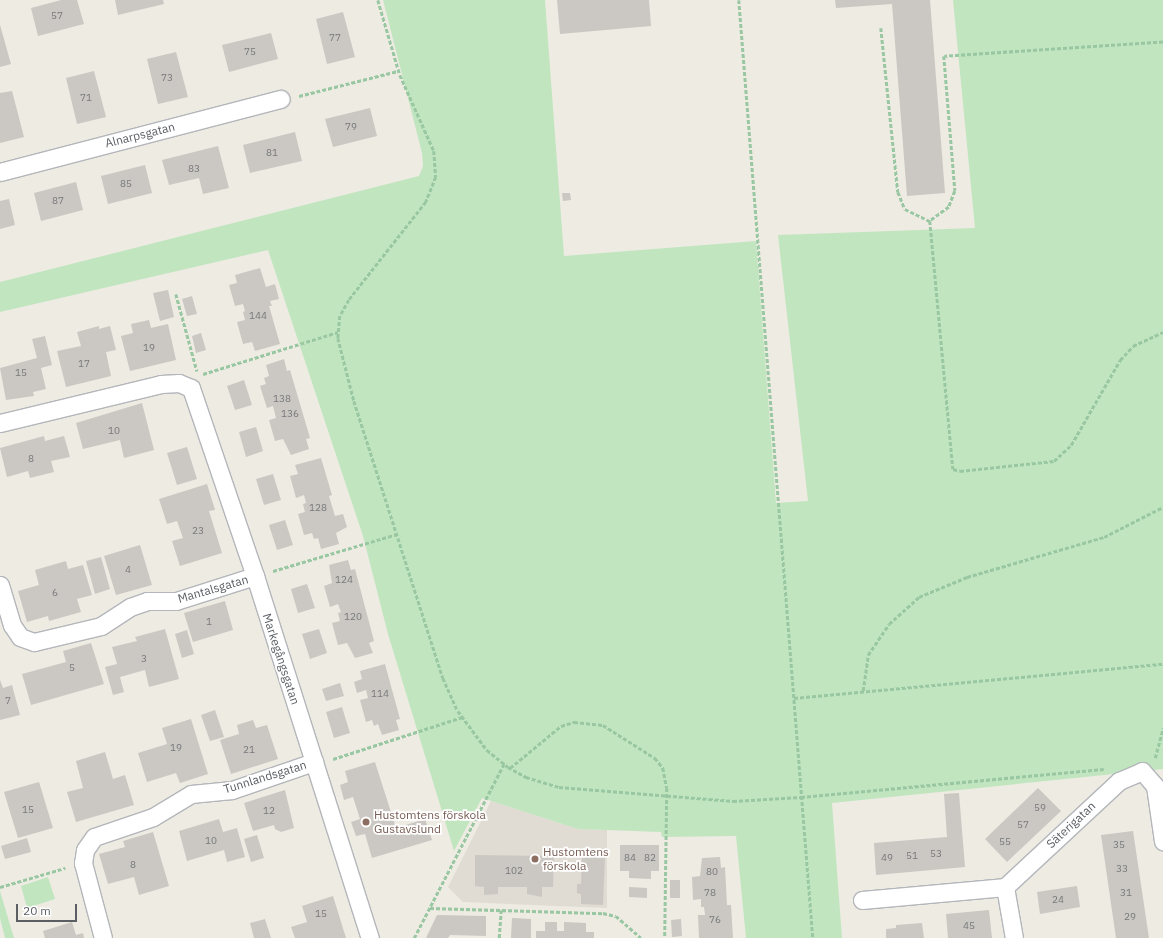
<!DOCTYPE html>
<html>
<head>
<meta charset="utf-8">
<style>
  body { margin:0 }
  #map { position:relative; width:1163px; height:938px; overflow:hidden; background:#eeebe3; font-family:"IBM Plex Sans",sans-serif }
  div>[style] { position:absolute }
  .education>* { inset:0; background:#e0dcd4 }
  .green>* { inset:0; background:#c1e6bf }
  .building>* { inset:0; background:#cbc7c2 }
  .path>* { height:2.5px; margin-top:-1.25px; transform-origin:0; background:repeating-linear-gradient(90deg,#98c7a2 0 4px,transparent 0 6px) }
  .roads { filter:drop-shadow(1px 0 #b3b6ba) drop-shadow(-1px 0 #b3b6ba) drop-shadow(0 1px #b3b6ba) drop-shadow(0 -1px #b3b6ba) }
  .street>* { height:17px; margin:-8.5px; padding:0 8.5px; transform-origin:8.5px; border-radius:8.5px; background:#fff }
  .dots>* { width:11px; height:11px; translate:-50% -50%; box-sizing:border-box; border:2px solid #fff; border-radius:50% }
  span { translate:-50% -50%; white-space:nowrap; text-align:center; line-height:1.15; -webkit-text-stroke:3.5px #fff; paint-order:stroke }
  .number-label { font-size:10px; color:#77797c }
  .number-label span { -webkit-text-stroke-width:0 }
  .street-label { font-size:12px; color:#5b5f64 }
  .education-label { font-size:12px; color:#785e54 }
  .left { translate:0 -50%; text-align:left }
  .scale { position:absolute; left:16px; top:904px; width:61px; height:18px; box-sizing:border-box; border:2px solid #5b5f64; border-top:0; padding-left:5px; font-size:12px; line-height:14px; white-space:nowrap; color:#5b5f64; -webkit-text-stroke:3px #fff; paint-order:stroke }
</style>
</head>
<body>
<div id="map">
  <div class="education">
    <i style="clip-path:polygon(491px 801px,578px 829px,607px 830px,607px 908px,463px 902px,448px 887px)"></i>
  </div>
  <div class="green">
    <i style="clip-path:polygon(383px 0,545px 0,564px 256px,756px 241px,776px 503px,808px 501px,778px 235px,975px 228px,953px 0,1163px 0,1163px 769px,832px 803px,842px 938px,746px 938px,736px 836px,662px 837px,661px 832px,578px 829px,482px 798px,454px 851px,388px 634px,363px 536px,268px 250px,0 312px,0 282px,419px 176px,423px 166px,422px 153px)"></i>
    <i style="clip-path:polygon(48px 877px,55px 899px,27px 908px,21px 886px)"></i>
    <i style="clip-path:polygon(0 891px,14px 938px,5px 938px,0 918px)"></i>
  </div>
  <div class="building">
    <i style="clip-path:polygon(61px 0,77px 0,84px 24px,38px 36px,31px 8px)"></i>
    <i style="clip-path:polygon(115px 0,163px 0,164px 4px,118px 15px)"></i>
    <i style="clip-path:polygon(557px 0,649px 0,651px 26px,560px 34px)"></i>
    <i style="clip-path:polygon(835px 0,930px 0,945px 193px,907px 196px,892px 4px,836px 8px)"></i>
    <i style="clip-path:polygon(343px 12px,355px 57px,327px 64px,316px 19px)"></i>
    <i style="clip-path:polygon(0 25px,11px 64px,0 67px)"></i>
    <i style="clip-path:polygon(271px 33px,278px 59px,229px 72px,222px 45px)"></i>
    <i style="clip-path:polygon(176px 52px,188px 97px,158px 104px,147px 59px)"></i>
    <i style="clip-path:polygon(94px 71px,106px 117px,77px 124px,66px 78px)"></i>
    <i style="clip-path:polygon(12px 91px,24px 137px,0 143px,0 93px)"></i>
    <i style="clip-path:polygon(370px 108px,377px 136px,333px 147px,325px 119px)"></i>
    <i style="clip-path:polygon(295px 132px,302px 161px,250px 173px,243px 145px)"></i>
    <i style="clip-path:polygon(218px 146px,229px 188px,203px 194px,199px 178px,169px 185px,162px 160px)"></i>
    <i style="clip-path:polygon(145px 165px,152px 193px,108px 204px,101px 176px)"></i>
    <i style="clip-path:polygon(76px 182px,83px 210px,41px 221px,34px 193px)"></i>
    <i style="clip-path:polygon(562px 193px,570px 193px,571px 200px,563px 201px)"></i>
    <i style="clip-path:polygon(9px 199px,15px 225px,0 229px,0 201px)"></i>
    <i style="clip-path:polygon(260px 268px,266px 287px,275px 284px,279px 299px,270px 301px,272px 306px,269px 306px,280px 344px,255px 351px,252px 342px,243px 344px,237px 322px,245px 320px,243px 312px,245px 311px,243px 304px,235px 306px,229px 285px,237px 283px,235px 275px)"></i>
    <i style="clip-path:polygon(168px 290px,174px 317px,160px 321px,153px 293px)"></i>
    <i style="clip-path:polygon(192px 296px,197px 314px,187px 316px,182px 299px)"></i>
    <i style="clip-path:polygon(149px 320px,151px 328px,168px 324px,176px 360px,130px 371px,121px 336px,133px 333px,131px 324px)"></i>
    <i style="clip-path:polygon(99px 326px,99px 329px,110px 326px,116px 350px,106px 352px,111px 376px,66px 387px,57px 351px,81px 346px,77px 332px)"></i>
    <i style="clip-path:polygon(201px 333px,206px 350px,196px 353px,192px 336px)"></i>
    <i style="clip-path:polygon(45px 336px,52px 365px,41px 368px,46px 389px,33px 392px,34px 396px,6px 400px,0 368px,37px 358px,32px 339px)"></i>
    <i style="clip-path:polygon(284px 359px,287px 371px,290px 370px,310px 438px,306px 439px,309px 449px,291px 455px,283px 439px,275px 441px,269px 420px,276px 418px,273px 406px,267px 408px,260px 386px,266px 384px,264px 378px,269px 376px,266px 365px)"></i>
    <i style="clip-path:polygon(244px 380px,252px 405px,235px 410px,227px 386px)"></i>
    <i style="clip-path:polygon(142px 403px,154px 450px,124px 458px,120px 440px,83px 449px,76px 423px)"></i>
    <i style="clip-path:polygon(256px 427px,263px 451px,246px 457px,239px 432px)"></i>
    <i style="clip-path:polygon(44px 436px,45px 441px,64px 436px,70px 457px,51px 461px,54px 472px,30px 478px,28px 471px,7px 477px,0 448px)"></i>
    <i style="clip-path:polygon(187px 447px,197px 479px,177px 485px,167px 453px)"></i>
    <i style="clip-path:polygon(321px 458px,332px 495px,329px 496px,335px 516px,343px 514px,347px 527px,336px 533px,339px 544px,321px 549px,318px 538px,314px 539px,312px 533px,304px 535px,298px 514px,305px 512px,303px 504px,306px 503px,304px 495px,296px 498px,290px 476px,298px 474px,295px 465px)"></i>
    <i style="clip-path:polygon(273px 474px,281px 500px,264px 505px,256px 479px)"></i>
    <i style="clip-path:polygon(207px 484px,215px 510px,209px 511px,222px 553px,180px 566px,172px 541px,183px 538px,177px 521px,167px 524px,159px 499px)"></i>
    <i style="clip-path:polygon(285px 520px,293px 545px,277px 550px,269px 525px)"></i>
    <i style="clip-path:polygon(140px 545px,152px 585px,116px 595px,104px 556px)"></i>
    <i style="clip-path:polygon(101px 557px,110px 589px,95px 594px,86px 561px)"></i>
    <i style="clip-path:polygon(348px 560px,351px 570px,355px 569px,374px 641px,369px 643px,373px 653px,355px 658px,347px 643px,338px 645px,332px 623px,340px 621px,338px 613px,341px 612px,338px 604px,330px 607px,324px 586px,332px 583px,329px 565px)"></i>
    <i style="clip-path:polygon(66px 561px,68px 569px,83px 565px,92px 595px,77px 599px,81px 612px,49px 621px,48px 616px,27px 622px,18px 591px,39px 585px,35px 570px)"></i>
    <i style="clip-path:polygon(307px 584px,315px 608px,298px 613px,291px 589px)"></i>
    <i style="clip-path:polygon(225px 601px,233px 630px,193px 642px,184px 613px)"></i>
    <i style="clip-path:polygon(165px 629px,179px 679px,149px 687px,145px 670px,120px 677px,124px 692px,113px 695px,105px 667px,117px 664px,112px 647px,137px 641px,135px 637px)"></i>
    <i style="clip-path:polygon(319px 629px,327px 653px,310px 659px,302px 634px)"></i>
    <i style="clip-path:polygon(187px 630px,194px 654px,182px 658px,175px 634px)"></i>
    <i style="clip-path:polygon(91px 643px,104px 684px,31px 705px,22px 674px,66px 662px,63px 651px)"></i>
    <i style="clip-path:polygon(385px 664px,400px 719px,396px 720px,399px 730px,382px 735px,378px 724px,374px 726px,372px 720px,366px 722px,360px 700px,368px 698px,366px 690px,357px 693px,354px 682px,362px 679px,360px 671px)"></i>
    <i style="clip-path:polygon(0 680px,3px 688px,12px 685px,20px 715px,0 720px)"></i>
    <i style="clip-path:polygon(340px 683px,344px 696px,326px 701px,322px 689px)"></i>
    <i style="clip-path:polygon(342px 707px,350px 733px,334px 738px,326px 712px)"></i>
    <i style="clip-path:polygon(215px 710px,224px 737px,210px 741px,201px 715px)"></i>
    <i style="clip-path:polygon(191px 719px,208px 774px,180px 783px,176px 773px,147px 782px,138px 753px,167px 744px,162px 728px)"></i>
    <i style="clip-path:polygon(253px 720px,256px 728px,267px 725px,278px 759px,231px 774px,220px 740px,239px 734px,237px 725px)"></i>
    <i style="clip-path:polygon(105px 752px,113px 779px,125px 775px,134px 805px,76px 822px,67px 792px,83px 788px,76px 761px)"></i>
    <i style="clip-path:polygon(375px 762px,396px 828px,425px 819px,432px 840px,372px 858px,365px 834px,356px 836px,351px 822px,360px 819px,353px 797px,344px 800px,340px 785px,348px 782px,345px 771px)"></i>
    <i style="clip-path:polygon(39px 782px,53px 828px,18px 838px,4px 792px)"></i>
    <i style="clip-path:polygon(1038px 788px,1061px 811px,1007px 862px,985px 839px)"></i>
    <i style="clip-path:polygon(285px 790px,294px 828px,281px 832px,275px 829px,274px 825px,253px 831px,244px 803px)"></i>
    <i style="clip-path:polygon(959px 793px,965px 867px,876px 875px,874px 843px,947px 837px,944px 794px)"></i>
    <i style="clip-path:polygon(219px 819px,223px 832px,237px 828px,245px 857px,227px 862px,224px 850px,187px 861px,179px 831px)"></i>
    <i style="clip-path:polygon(1133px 831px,1149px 938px,1116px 938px,1101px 835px)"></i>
    <i style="clip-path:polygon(153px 832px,169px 886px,139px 895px,134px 877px,108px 884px,99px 854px,125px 847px,123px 841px)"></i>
    <i style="clip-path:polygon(257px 835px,264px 858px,251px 862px,244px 839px)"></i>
    <i style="clip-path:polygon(27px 838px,31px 852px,5px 859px,1px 846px)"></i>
    <i style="clip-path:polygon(620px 845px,659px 845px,659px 871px,651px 871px,651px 879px,629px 878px,629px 871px,620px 871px)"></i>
    <i style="clip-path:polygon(475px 855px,554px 856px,553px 887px,542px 887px,542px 897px,527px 894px,527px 887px,498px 887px,498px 894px,484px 895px,484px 887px,475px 886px)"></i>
    <i style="clip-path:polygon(582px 855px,605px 856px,603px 905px,581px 904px,581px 894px,577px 893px,577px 884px,581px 884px)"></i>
    <i style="clip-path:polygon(720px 857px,721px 868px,725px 867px,727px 905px,731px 905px,733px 938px,699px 938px,698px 915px,705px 915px,704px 907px,701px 907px,701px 899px,693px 900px,692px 877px,700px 876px,702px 858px)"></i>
    <i style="clip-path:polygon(670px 880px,680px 880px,680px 898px,670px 898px)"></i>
    <i style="clip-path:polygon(1077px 886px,1080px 907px,1040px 914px,1037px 892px)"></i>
    <i style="clip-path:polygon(629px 887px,647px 888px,647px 898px,629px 897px)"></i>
    <i style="clip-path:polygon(333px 896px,346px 938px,295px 938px,291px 927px,307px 922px,302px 906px)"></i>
    <i style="clip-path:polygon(989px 910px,992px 938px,948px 938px,946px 914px)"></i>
    <i style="clip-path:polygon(437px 915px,486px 916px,486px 936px,450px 935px,448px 938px,426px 938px)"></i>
    <i style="clip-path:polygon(512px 918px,531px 919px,531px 938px,511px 938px)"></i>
    <i style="clip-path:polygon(265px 919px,271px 938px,254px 938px,250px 923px)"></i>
    <i style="clip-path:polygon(681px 919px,682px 936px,672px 937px,671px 920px)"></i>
    <i style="clip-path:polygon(72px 922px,76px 935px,83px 933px,84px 938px,45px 938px,43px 931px)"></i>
    <i style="clip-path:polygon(545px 922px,557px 922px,557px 931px,564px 931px,564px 922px,586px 923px,586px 932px,594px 932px,594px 938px,536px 938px,536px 931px,545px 931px)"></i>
    <i style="clip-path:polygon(922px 923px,924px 938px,886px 938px,886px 929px,896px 928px,896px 925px)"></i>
  </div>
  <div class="path">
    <i style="left:378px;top:0;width:78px;rotate:73.7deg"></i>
    <i style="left:400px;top:75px;width:83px;rotate:65.9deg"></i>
    <i style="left:434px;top:151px;width:26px;rotate:86deg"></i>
    <i style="left:436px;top:177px;width:27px;rotate:112deg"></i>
    <i style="left:426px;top:202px;width:125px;rotate:128.2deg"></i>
    <i style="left:349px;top:300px;width:18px;rotate:119deg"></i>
    <i style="left:340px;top:316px;width:22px;rotate:95deg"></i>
    <i style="left:338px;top:338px;width:65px;rotate:75.7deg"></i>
    <i style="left:354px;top:401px;width:291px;rotate:72.2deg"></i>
    <i style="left:443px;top:678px;width:36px;rotate:66deg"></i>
    <i style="left:458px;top:711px;width:49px;rotate:53.4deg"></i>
    <i style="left:487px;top:750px;width:27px;rotate:39deg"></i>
    <i style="left:508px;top:767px;width:21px;rotate:29deg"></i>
    <i style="left:526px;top:777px;width:34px;rotate:17deg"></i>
    <i style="left:559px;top:787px;width:175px;rotate:4.6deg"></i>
    <i style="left:733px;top:801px;width:68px;rotate:-3.4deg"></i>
    <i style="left:801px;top:797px;width:304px;rotate:-5.3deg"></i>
    <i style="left:739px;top:0;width:941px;rotate:85.49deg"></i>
    <i style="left:881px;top:28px;width:165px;rotate:84.1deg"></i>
    <i style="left:898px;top:192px;width:18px;rotate:68deg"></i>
    <i style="left:905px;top:209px;width:28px;rotate:26deg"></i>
    <i style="left:1163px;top:42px;width:219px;rotate:176.3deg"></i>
    <i style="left:944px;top:56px;width:135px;rotate:85.3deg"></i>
    <i style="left:955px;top:191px;width:17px;rotate:111deg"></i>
    <i style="left:949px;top:207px;width:24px;rotate:144deg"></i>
    <i style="left:930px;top:221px;width:249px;rotate:84.7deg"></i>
    <i style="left:953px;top:469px;width:7px;rotate:16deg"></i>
    <i style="left:960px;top:471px;width:95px;rotate:-6.1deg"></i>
    <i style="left:1054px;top:461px;width:23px;rotate:-43deg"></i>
    <i style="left:1071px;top:445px;width:98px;rotate:-60deg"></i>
    <i style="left:1120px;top:360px;width:19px;rotate:-47deg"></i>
    <i style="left:1133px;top:346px;width:33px;rotate:-25deg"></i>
    <i style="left:299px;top:96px;width:102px;rotate:-14.2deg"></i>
    <i style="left:176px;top:294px;width:80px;rotate:74.7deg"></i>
    <i style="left:203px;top:374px;width:141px;rotate:-17.3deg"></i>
    <i style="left:273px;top:571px;width:129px;rotate:-16.6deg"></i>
    <i style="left:863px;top:691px;width:36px;rotate:-82deg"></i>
    <i style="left:868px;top:655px;width:37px;rotate:-56deg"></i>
    <i style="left:889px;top:624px;width:40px;rotate:-42deg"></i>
    <i style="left:919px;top:597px;width:52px;rotate:-22.6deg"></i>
    <i style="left:967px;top:577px;width:143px;rotate:-16.3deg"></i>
    <i style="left:1104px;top:537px;width:66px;rotate:-27deg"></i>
    <i style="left:794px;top:698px;width:371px;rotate:-5.3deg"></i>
    <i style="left:1155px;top:758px;width:31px;rotate:-75deg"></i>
    <i style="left:333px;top:759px;width:136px;rotate:-18deg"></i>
    <i style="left:510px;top:768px;width:66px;rotate:-39.5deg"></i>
    <i style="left:561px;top:726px;width:14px;rotate:-17deg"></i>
    <i style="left:574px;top:722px;width:29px;rotate:6deg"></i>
    <i style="left:603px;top:725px;width:62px;rotate:32.4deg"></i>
    <i style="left:655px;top:758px;width:13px;rotate:51deg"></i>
    <i style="left:663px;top:768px;width:20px;rotate:79deg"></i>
    <i style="left:667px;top:788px;width:150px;rotate:90.8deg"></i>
    <i style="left:0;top:887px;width:68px;rotate:-16.3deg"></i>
    <i style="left:430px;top:908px;width:173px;rotate:1.7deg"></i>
    <i style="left:603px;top:913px;width:13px;rotate:13deg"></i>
    <i style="left:616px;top:916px;width:33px;rotate:41deg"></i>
    <i style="left:414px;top:938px;width:196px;rotate:-62.7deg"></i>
    <i style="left:499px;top:938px;width:28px;rotate:-86deg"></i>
  </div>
  <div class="roads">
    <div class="street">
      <i style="left:0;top:172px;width:290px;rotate:-14.6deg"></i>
      <i style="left:0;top:423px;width:166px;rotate:-13.6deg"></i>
      <i style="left:161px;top:384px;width:18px;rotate:-3deg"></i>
      <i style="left:179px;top:383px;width:13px;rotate:23deg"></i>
      <i style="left:191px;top:388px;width:199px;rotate:71.2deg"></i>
      <i style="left:255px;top:576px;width:380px;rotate:72.4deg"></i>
      <i style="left:0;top:585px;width:42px;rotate:73.3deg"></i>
      <i style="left:12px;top:625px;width:14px;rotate:56deg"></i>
      <i style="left:20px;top:637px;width:15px;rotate:20deg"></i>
      <i style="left:34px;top:642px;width:69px;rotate:-13.4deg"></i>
      <i style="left:101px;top:626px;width:35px;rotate:-33deg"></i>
      <i style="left:130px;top:607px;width:18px;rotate:-19deg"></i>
      <i style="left:147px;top:601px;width:29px"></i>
      <i style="left:176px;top:601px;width:83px;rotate:-17.6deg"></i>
      <i style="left:1005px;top:887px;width:52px;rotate:80deg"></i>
      <i style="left:862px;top:900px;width:144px;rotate:-5.2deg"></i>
      <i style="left:1005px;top:887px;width:156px;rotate:-42.9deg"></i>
      <i style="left:1119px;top:781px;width:25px;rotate:-23deg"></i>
      <i style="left:1142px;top:771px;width:20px;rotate:49deg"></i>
      <i style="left:1155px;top:786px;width:56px;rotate:81.7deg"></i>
      <i style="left:103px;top:938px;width:78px;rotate:-104.9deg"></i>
      <i style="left:83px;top:863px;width:13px;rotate:-81deg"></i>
      <i style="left:85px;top:850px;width:16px;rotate:-55deg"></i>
      <i style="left:94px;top:837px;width:62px;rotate:-18.7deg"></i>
      <i style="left:153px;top:817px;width:44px;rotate:-31.2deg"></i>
      <i style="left:191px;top:794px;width:41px;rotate:-5.6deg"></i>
      <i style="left:232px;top:790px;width:87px;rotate:-18.9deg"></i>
    </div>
  </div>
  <div class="dots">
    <i style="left:366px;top:822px;background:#8d6e63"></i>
    <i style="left:535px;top:859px;background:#8d6e63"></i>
  </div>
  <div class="number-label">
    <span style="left:57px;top:16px">57</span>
    <span style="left:335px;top:38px">77</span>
    <span style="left:250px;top:52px">75</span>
    <span style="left:167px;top:78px">73</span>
    <span style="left:86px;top:98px">71</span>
    <span style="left:351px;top:127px">79</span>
    <span style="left:272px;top:153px">81</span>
    <span style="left:194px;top:169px">83</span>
    <span style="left:126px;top:184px">85</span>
    <span style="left:58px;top:201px">87</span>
    <span style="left:258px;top:316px">144</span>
    <span style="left:149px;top:348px">19</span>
    <span style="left:84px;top:364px">17</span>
    <span style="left:21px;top:373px">15</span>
    <span style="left:282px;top:399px">138</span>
    <span style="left:290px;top:414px">136</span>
    <span style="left:114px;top:431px">10</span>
    <span style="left:31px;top:459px">8</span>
    <span style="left:318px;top:508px">128</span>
    <span style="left:198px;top:531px">23</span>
    <span style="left:128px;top:570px">4</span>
    <span style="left:344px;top:580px">124</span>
    <span style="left:55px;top:593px">6</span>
    <span style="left:353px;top:617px">120</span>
    <span style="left:209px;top:622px">1</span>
    <span style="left:144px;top:659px">3</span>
    <span style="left:72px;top:668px">5</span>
    <span style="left:380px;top:694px">114</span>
    <span style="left:8px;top:701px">7</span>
    <span style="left:176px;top:748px">19</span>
    <span style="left:249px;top:750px">21</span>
    <span style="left:1040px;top:808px">59</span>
    <span style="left:28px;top:810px">15</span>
    <span style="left:269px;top:811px">12</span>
    <span style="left:1023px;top:825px">57</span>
    <span style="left:211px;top:841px">10</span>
    <span style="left:1005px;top:842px">55</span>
    <span style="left:1119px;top:845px">35</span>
    <span style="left:936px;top:854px">53</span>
    <span style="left:912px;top:856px">51</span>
    <span style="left:630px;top:858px">84</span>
    <span style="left:650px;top:858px">82</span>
    <span style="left:887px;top:858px">49</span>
    <span style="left:133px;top:865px">8</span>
    <span style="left:1122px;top:869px">33</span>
    <span style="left:514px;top:871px">102</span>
    <span style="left:712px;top:872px">80</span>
    <span style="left:710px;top:893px">78</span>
    <span style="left:1126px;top:893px">31</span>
    <span style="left:1058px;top:900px">24</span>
    <span style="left:321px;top:914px">15</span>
    <span style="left:1130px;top:917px">29</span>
    <span style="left:715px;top:920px">76</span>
    <span style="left:969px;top:926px">45</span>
  </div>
  <div class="street-label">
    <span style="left:140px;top:135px;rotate:-14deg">Alnarpsgatan</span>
    <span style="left:213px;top:589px;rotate:-16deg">Mantalsgatan</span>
    <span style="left:281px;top:659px;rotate:72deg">Markegångsgatan</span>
    <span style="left:265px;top:777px;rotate:-17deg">Tunnlandsgatan</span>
    <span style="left:1071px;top:825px;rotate:-43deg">Säterigatan</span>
  </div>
  <div class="education-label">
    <span class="left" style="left:374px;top:822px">Hustomtens förskola<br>Gustavslund</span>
    <span class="left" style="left:543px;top:859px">Hustomtens<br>förskola</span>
  </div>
  <div class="scale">20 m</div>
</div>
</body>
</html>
